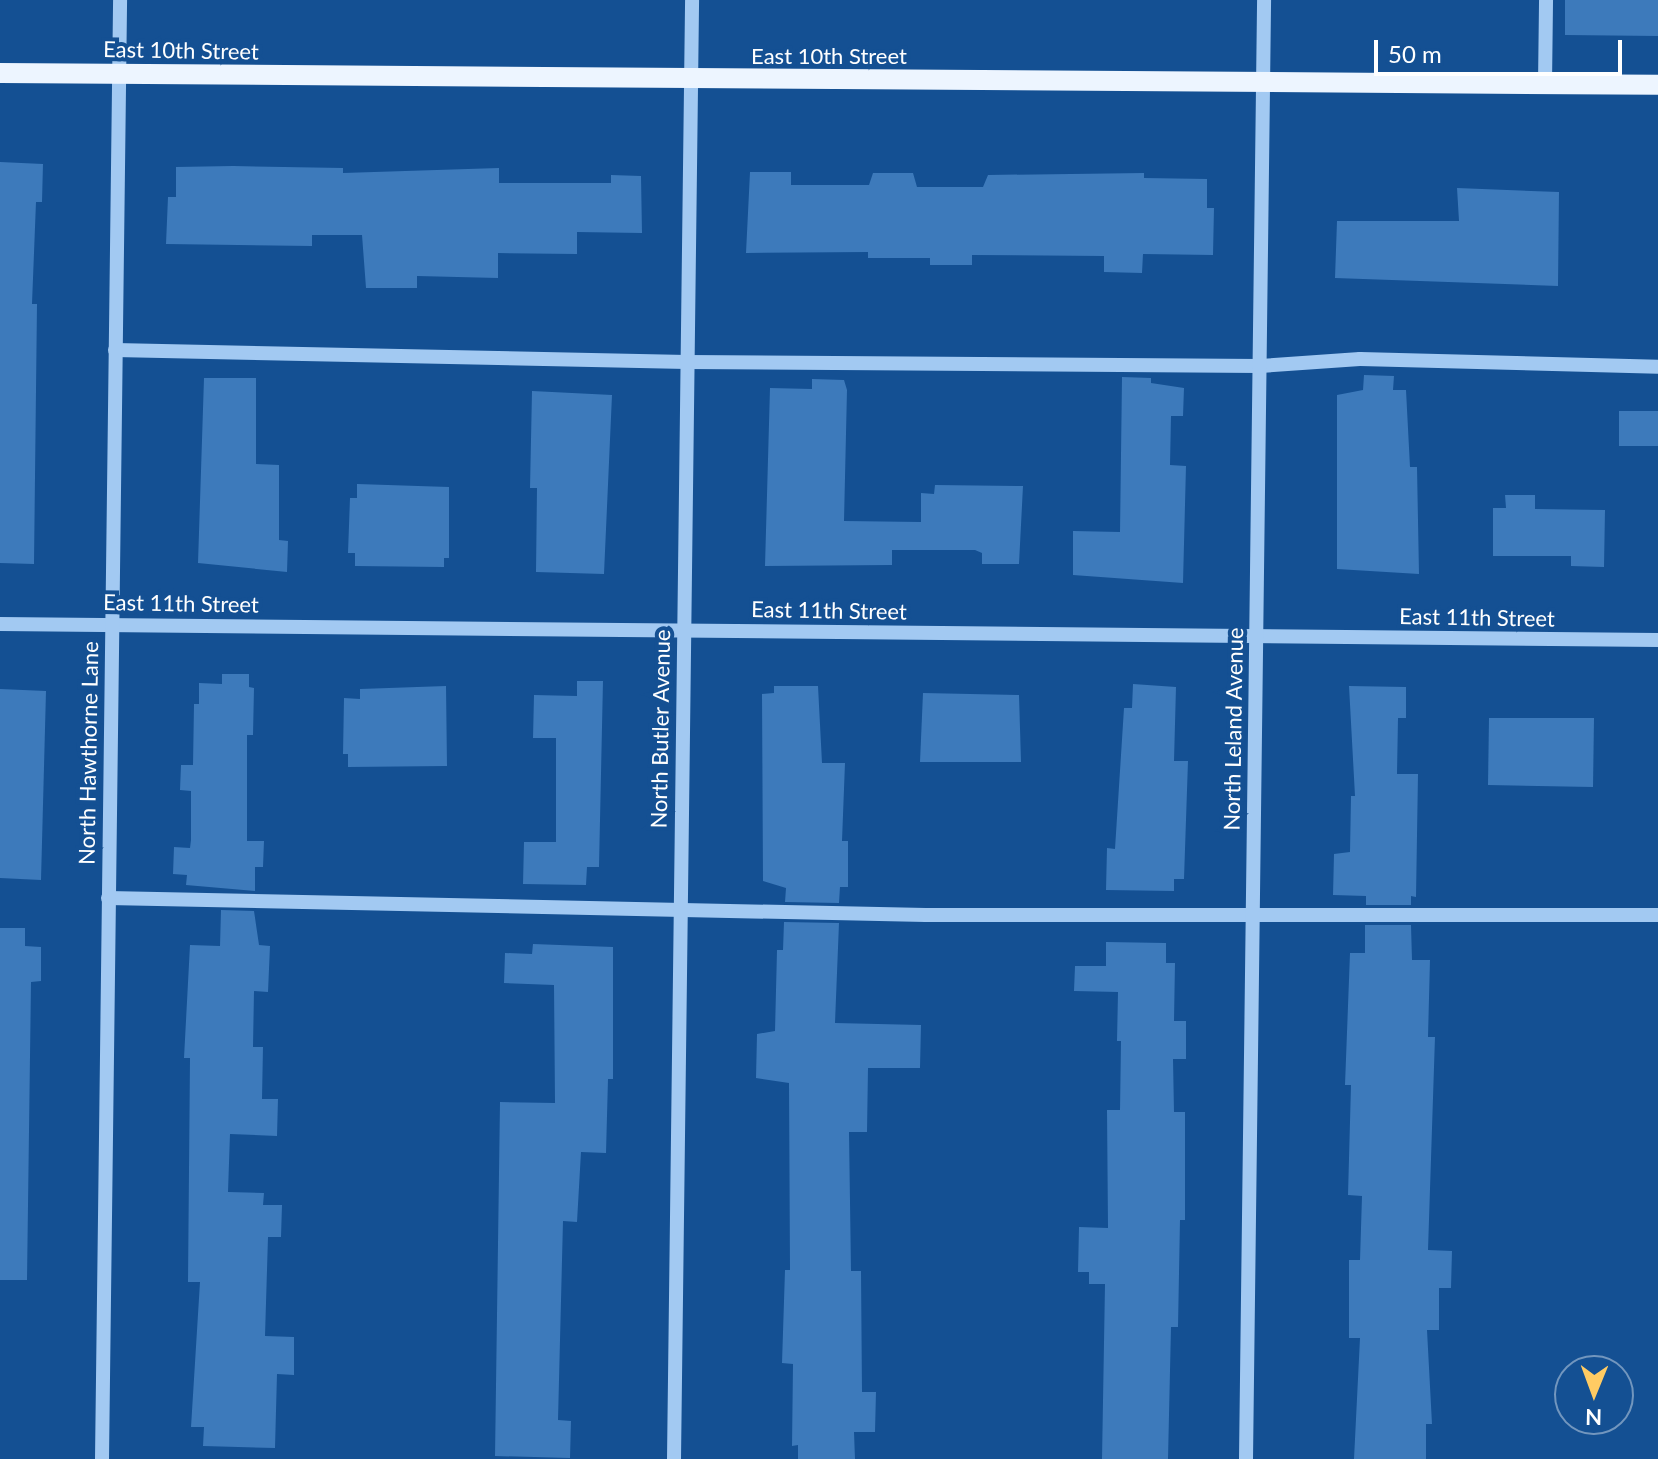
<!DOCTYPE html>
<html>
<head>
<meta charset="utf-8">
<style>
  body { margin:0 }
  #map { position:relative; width:1658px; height:1459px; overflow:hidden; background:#145093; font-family:Lato,sans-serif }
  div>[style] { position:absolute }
  .building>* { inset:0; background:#3d7abb }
  .minor>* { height:14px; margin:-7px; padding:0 7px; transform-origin:7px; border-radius:7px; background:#a2c9f2 }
  .major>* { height:20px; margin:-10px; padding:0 10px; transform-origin:10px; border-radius:10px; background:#edf5ff }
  span { translate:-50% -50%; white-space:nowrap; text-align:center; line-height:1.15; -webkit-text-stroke:8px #145093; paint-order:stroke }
  .street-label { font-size:22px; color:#fff }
  .north { position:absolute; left:1554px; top:1355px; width:80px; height:80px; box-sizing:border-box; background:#145093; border:2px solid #7296be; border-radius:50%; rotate:181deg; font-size:22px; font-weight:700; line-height:32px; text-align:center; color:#fff }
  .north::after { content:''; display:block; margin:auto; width:28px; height:36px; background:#ffcb63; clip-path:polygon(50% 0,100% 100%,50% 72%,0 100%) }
  .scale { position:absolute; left:1374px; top:40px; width:248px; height:36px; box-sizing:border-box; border:4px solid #fff; border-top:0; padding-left:10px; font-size:24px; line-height:28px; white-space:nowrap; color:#fff; -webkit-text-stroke:6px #145093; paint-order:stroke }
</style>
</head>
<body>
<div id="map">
  <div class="building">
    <i style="clip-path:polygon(1565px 0,1658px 0,1658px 36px,1565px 35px)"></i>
    <i style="clip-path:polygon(0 162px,43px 164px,42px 202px,36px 202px,32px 304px,37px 304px,34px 564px,0 563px)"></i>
    <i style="clip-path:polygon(233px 166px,343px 168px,343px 173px,499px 168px,499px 183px,611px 183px,611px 175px,641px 176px,642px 233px,577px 232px,577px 254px,498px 253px,498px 278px,417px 276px,417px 288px,366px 288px,362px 235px,312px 235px,312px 246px,166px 244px,168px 197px,176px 197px,176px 167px)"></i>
    <i style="clip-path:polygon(750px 172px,791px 172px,791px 185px,869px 185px,873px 173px,913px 173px,917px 187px,983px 187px,988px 175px,1144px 173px,1144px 178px,1207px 179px,1207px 208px,1214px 208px,1213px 255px,1143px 254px,1142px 273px,1104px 272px,1104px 256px,972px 255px,972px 265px,930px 265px,930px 258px,868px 258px,868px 252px,746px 253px)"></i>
    <i style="clip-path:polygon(1457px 188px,1559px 192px,1558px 286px,1335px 278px,1337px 221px,1459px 221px)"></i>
    <i style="clip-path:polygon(1364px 375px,1394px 376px,1393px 390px,1406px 390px,1410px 467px,1417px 467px,1419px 574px,1337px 569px,1337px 395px,1363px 390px)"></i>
    <i style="clip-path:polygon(1122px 377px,1151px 378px,1151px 383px,1184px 388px,1183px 416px,1171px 416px,1170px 465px,1186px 466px,1183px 583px,1073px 575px,1073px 531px,1120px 532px)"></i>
    <i style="clip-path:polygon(204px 378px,256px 378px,256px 464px,279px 465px,279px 540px,288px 541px,287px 572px,198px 563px)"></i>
    <i style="clip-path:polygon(812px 379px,844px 380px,847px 390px,844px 521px,921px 522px,921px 493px,934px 494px,935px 485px,1023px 486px,1019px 564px,982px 564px,982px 553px,975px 550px,892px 550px,892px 565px,765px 566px,770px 388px,812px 389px)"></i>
    <i style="clip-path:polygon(532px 391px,612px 395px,604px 574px,536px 572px,537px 488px,530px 488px)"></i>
    <i style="clip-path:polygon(1619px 411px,1658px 411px,1658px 446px,1619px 446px)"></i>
    <i style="clip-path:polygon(357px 484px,449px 487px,449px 558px,444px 558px,444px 567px,355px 566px,355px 553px,348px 553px,350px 498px,357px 498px)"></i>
    <i style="clip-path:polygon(1505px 495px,1535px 495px,1535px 509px,1605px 510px,1604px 567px,1571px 566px,1571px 556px,1493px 556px,1493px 508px,1506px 508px)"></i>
    <i style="clip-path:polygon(222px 674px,249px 674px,249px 687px,254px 688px,253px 735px,247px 735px,247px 841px,264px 841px,263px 867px,255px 867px,255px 891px,186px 885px,187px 875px,173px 874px,174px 847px,190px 848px,191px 840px,191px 791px,180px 790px,181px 765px,193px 765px,194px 704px,199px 704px,199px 683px,222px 684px)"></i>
    <i style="clip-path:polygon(577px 681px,603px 681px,599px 867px,587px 867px,586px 885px,523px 884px,524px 842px,556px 842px,556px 738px,533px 738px,534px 695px,577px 696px)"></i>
    <i style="clip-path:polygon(1133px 684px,1176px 687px,1174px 761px,1188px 761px,1184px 879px,1174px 879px,1174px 891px,1106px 890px,1107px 848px,1115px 849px,1124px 708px,1132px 708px)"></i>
    <i style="clip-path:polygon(446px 686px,447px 766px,348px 767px,348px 754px,343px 754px,344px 698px,360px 699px,360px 689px)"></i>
    <i style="clip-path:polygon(774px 686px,818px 686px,822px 763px,845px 763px,842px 841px,848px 841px,848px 887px,840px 887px,839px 903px,785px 902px,786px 888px,763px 881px,762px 694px,774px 693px)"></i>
    <i style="clip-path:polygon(1349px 686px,1406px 687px,1406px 718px,1398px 718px,1397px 774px,1418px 774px,1416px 897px,1411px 896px,1411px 905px,1366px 905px,1366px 896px,1333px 895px,1334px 854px,1350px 852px,1351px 796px,1355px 796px)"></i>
    <i style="clip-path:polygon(0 689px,46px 691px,41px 880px,0 878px)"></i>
    <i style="clip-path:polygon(923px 693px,1019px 695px,1021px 762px,920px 762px)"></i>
    <i style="clip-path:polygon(1489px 718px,1594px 718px,1593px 787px,1488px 785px)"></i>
    <i style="clip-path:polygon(221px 910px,254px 911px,259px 945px,270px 946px,268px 992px,254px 991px,253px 1047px,263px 1047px,262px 1099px,278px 1099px,277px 1136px,230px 1134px,228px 1192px,264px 1193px,263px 1205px,282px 1205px,281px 1237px,268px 1237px,265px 1336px,294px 1337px,294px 1375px,277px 1374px,275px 1448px,203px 1446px,204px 1427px,191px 1427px,200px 1282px,188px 1282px,190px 1058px,184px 1058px,190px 945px,220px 946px)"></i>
    <i style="clip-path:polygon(784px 922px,839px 923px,835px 1023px,921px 1025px,920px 1068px,868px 1068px,867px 1132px,849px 1132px,851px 1271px,861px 1271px,862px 1392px,876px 1392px,875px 1432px,854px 1432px,855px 1459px,798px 1459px,798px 1445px,792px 1446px,793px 1364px,782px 1363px,785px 1270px,790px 1270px,789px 1083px,756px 1078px,757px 1034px,775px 1031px,777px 950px,783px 950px)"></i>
    <i style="clip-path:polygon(1365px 925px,1411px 925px,1412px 960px,1430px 960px,1428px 1037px,1435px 1037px,1428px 1250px,1452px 1251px,1451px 1288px,1439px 1288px,1439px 1330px,1427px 1330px,1432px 1424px,1426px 1424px,1426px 1459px,1354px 1459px,1360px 1338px,1349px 1338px,1349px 1260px,1360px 1260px,1362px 1196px,1348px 1195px,1351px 1085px,1345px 1085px,1350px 953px,1365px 953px)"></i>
    <i style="clip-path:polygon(0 928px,25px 928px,25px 946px,41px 947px,41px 981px,31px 982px,27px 1280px,0 1280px)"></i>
    <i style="clip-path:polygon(1106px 942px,1166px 943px,1166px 963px,1175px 963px,1174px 1021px,1186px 1021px,1186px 1059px,1173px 1059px,1174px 1112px,1185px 1112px,1185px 1220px,1180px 1220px,1178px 1327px,1171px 1327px,1168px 1459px,1102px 1459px,1105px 1284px,1089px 1284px,1089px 1272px,1078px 1272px,1079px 1227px,1108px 1228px,1107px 1110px,1120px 1110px,1121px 1041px,1117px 1041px,1118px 992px,1074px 991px,1075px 966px,1106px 966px)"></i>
    <i style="clip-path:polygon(533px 944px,613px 947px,613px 1079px,608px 1079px,606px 1153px,581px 1152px,577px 1222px,563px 1221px,558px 1420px,571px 1421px,570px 1458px,495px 1456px,500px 1102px,555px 1103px,554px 985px,504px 983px,505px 953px,532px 954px)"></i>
  </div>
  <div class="minor">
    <i style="left:1545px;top:85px;width:85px;rotate:-89.3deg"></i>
    <i style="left:115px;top:350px;width:572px;rotate:1.2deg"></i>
    <i style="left:687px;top:362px;width:573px;rotate:0.4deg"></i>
    <i style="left:1260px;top:366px;width:100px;rotate:-4deg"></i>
    <i style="left:1360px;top:359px;width:298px;rotate:1.5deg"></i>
    <i style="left:0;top:624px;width:1658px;rotate:0.55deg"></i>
    <i style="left:108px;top:898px;width:818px;rotate:1.19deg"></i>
    <i style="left:926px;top:915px;width:732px"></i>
    <i style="left:102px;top:1459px;width:1459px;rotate:-89.29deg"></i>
    <i style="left:674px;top:1459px;width:1459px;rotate:-89.29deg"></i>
    <i style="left:1246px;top:1459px;width:1459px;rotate:-89.29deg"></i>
  </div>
  <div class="major">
    <i style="left:0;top:73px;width:1658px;rotate:0.41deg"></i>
  </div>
  <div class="street-label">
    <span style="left:181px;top:50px;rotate:1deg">East 10th Street</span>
    <span style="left:829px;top:56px">East 10th Street</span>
    <span style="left:181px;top:603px;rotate:1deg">East 11th Street</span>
    <span style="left:829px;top:610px;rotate:1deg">East 11th Street</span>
    <span style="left:1477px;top:617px;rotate:1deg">East 11th Street</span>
    <span style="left:660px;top:729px;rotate:-89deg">North Butler Avenue</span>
    <span style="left:1233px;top:729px;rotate:-89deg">North Leland Avenue</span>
    <span style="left:88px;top:753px;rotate:-89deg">North Hawthorne Lane</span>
  </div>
  <div class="north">N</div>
  <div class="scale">50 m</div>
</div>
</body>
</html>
